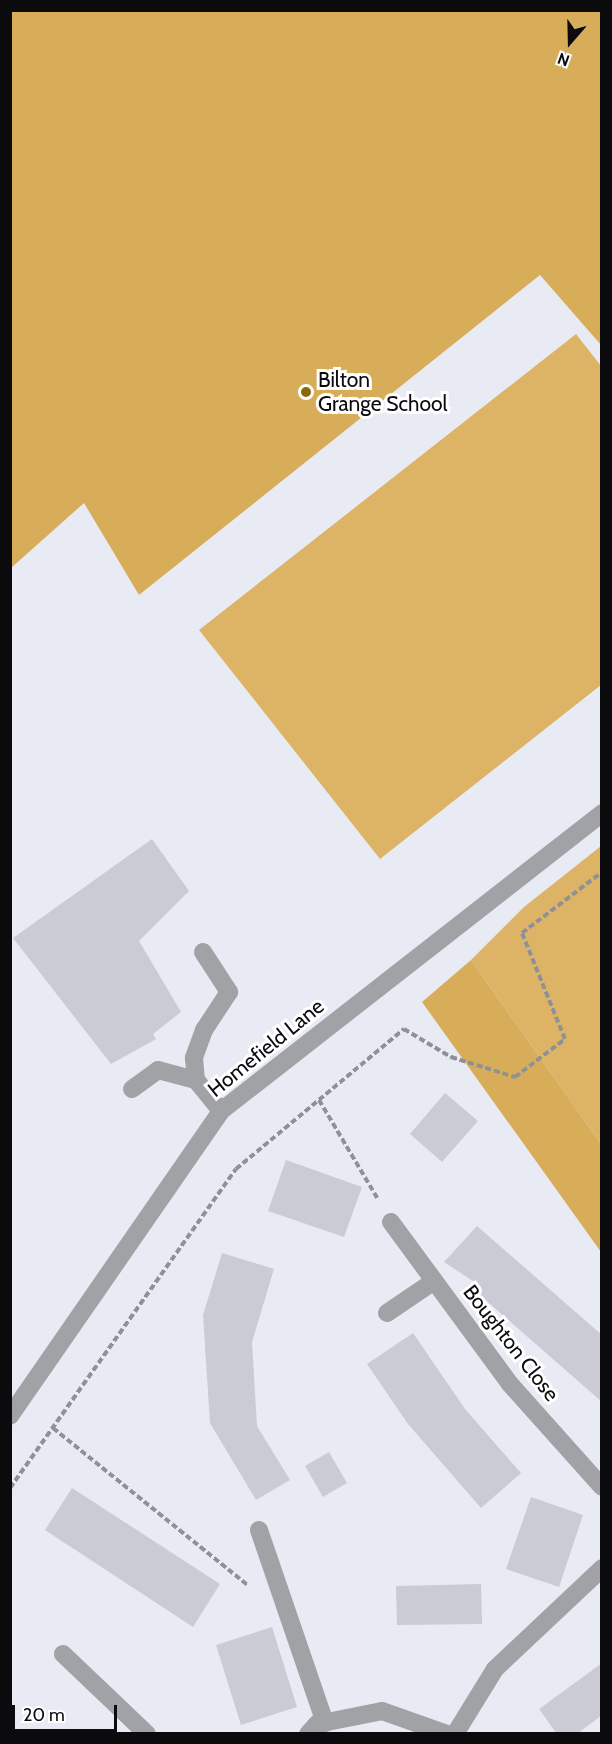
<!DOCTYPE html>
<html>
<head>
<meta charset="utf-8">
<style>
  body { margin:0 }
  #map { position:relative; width:612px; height:1744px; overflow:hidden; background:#e9ebf4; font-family:Cabin,sans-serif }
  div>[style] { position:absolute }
  .green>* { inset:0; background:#ddb465 }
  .forest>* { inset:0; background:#d7ad5a }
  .building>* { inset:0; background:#cacbd4 }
  .path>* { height:4px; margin-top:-2px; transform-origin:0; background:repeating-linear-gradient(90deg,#909197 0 6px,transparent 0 9px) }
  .minor>* { height:18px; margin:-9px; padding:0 9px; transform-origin:9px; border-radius:9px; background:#a1a2a6 }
  .dots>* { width:16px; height:16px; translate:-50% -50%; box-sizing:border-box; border:3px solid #fff; border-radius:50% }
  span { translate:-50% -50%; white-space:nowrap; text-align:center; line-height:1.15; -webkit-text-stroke:6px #fff; paint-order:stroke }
  .poi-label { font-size:21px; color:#0b0b0e }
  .left { translate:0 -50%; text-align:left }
  .street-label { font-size:21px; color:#0b0b0e }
  .frame { position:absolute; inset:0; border:12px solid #0b0b0e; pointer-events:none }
  .north { position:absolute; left:540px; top:12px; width:60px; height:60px; -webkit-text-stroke:4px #fff; paint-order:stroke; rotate:200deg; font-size:16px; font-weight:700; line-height:24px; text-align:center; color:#0b0b0e }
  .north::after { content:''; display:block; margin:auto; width:21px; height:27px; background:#0b0b0e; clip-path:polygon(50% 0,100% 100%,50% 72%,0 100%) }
  .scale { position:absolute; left:12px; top:1705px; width:105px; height:27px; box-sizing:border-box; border:3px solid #0b0b0e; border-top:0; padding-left:8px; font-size:18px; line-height:21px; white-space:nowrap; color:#0b0b0e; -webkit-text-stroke:4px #fff; paint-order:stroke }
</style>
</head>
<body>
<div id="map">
  <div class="green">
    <i style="clip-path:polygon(576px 334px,601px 366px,601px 685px,380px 859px,199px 630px)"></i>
    <i style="clip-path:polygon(601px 846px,601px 1144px,471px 960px,524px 907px)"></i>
  </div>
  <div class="forest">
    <i style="clip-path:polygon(11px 10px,601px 11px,601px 345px,540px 275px,139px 595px,84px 503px,11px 568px)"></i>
    <i style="clip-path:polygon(471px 960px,601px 1144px,601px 1252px,422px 1002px)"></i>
  </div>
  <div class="building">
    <i style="clip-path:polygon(152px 839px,189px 891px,139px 941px,181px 1012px,153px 1034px,156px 1039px,111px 1064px,13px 938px)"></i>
    <i style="clip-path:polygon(445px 1093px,478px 1121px,442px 1162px,410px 1134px)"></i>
    <i style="clip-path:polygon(286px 1160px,362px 1187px,344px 1237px,268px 1211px)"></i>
    <i style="clip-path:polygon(477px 1226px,602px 1335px,602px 1402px,474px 1290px,476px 1283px,444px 1262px)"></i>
    <i style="clip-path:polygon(222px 1253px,274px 1269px,252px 1342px,257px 1426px,290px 1480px,256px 1500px,210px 1423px,203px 1315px)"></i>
    <i style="clip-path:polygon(413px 1333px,465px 1409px,521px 1473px,481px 1508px,408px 1424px,367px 1364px)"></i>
    <i style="clip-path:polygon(329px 1452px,347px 1483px,323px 1497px,305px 1466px)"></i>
    <i style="clip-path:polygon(72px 1488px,220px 1584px,193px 1627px,45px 1530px)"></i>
    <i style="clip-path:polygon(531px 1497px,583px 1515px,559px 1587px,506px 1569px)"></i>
    <i style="clip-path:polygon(481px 1584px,482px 1624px,397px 1625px,396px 1586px)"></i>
    <i style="clip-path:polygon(272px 1627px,297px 1707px,241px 1725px,216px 1645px)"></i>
    <i style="clip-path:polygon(602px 1663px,602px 1715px,577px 1734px,557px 1734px,539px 1709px)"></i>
  </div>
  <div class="path">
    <i style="left:319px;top:1100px;width:117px;rotate:59.3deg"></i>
    <i style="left:53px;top:1428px;width:252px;rotate:38.9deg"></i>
    <i style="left:10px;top:1488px;width:391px;rotate:-54.7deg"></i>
    <i style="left:236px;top:1169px;width:219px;rotate:-39.8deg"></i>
    <i style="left:404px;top:1029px;width:55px;rotate:30.8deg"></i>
    <i style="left:451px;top:1057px;width:67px;rotate:17.4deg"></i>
    <i style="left:515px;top:1077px;width:63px;rotate:-37.2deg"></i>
    <i style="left:565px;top:1039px;width:114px;rotate:-112.1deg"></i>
    <i style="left:522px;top:933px;width:101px;rotate:-37.3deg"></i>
  </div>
  <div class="minor">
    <i style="left:203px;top:952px;width:48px;rotate:57deg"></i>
    <i style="left:229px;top:992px;width:45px;rotate:123.3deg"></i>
    <i style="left:204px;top:1030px;width:30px;rotate:110deg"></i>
    <i style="left:194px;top:1058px;width:22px;rotate:85deg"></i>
    <i style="left:196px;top:1080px;width:40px;rotate:51deg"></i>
    <i style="left:132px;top:1089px;width:32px;rotate:-36deg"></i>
    <i style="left:158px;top:1070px;width:39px;rotate:15deg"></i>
    <i style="left:391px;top:1222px;width:201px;rotate:53.7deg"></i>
    <i style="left:510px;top:1384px;width:138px;rotate:48.2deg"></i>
    <i style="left:387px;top:1313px;width:57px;rotate:-34.2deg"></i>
    <i style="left:10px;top:1416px;width:371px;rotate:-55.3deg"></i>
    <i style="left:221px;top:1111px;width:484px;rotate:-38deg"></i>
    <i style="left:259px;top:1530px;width:204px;rotate:71.1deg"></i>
    <i style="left:63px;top:1654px;width:116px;rotate:43.6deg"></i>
    <i style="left:308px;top:1734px;width:13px;rotate:-48deg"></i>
    <i style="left:317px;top:1724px;width:66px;rotate:-11.3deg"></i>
    <i style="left:382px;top:1711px;width:69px;rotate:19.5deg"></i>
    <i style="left:455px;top:1734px;width:76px;rotate:-58.4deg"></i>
    <i style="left:495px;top:1669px;width:147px;rotate:-43.3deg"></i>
  </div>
  <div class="dots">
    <i style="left:306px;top:392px;background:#8c6607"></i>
  </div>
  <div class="poi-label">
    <span class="left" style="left:318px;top:392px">Bilton<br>Grange School</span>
  </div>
  <div class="street-label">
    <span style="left:266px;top:1048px;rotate:-39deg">Homefield Lane</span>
    <span style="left:511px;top:1343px;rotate:52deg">Boughton Close</span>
  </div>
  <div class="frame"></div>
  <div class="north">N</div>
  <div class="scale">20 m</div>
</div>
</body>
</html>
